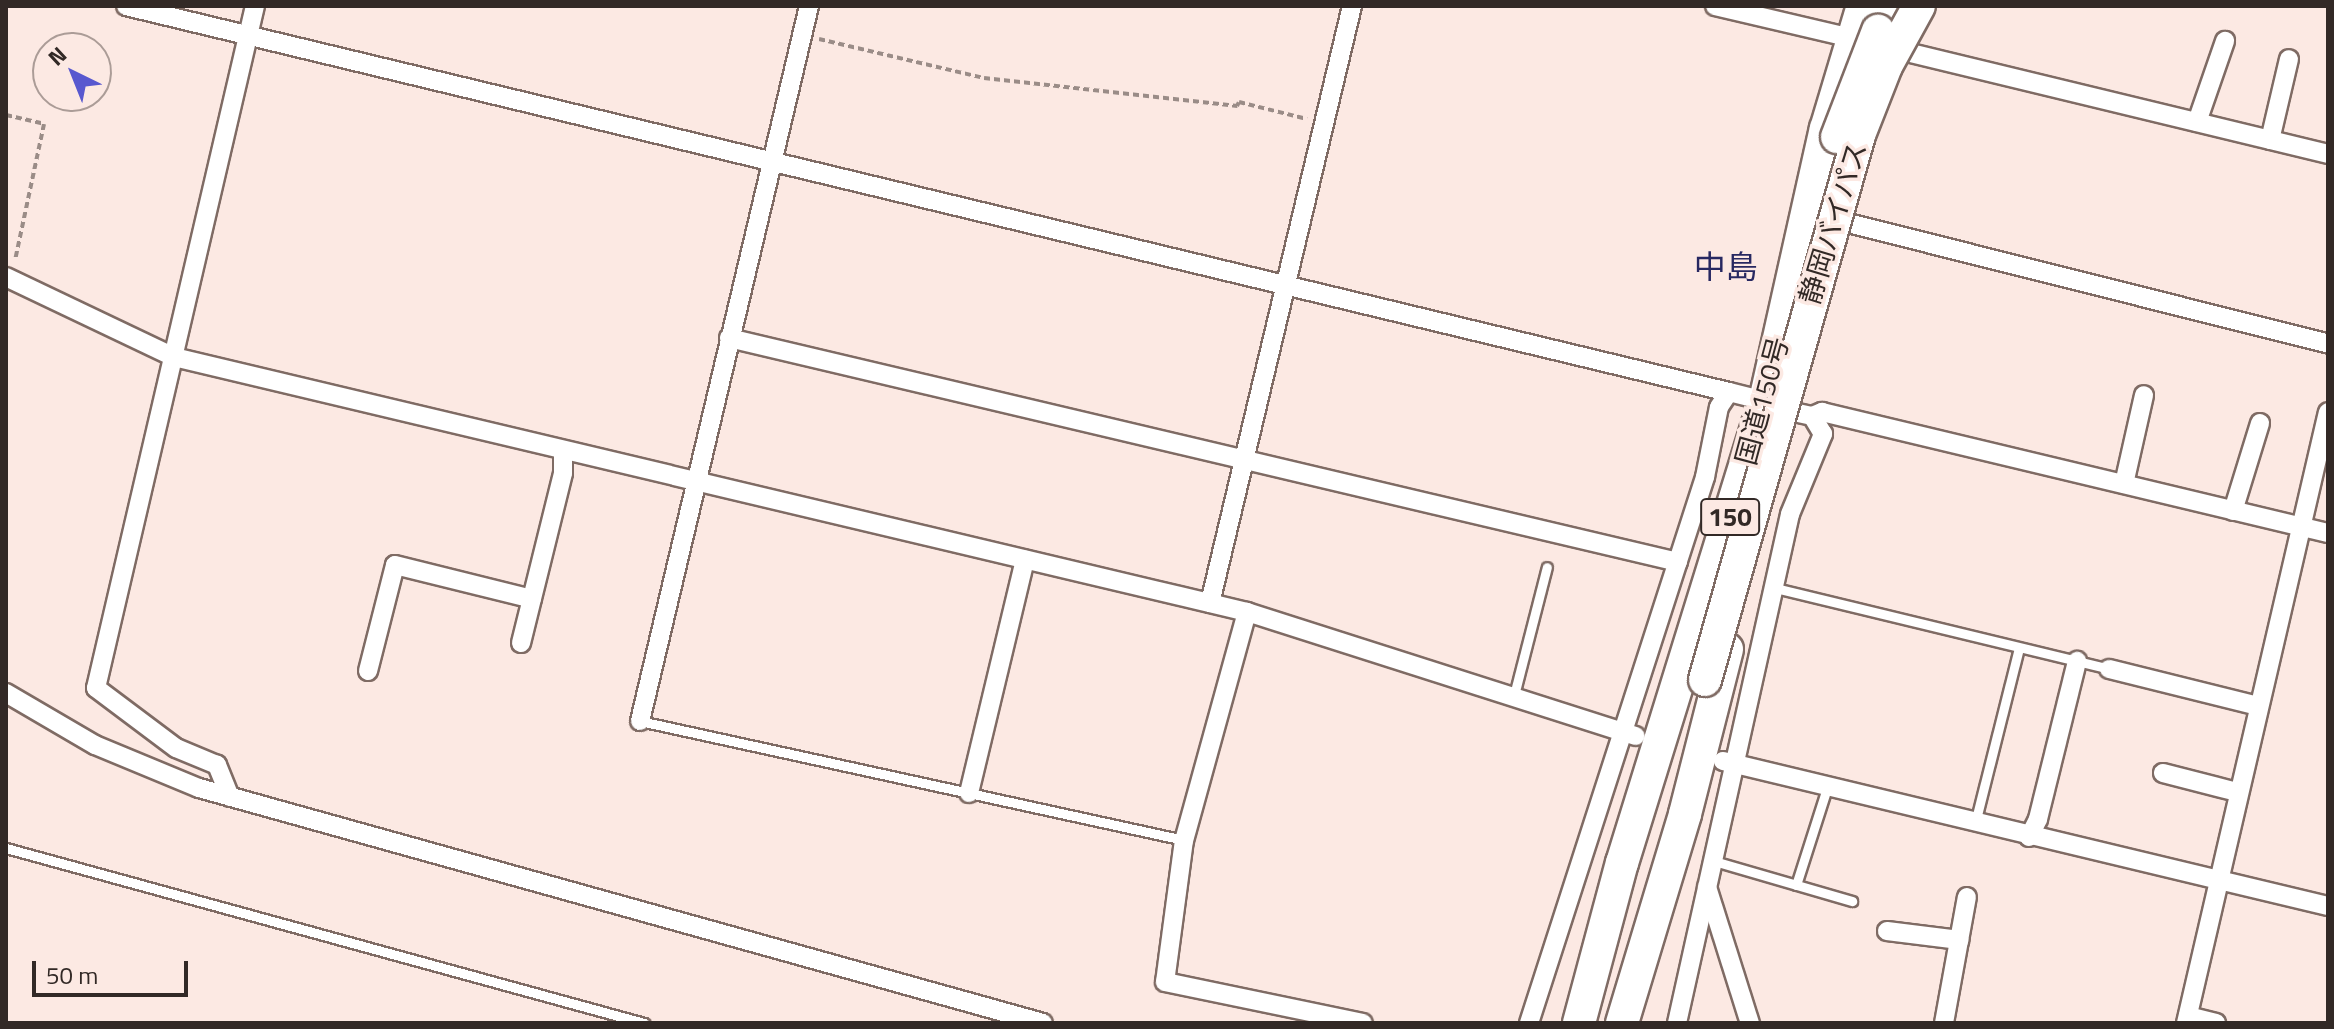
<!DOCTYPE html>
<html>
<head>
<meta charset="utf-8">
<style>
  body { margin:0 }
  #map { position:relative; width:2334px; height:1029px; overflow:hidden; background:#fce9e3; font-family:"Titillium Web","Noto Sans JP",sans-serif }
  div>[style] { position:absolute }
  .path>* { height:4px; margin-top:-2px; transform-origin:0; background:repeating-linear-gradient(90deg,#9a8c87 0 6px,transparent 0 10px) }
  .roads { filter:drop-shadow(2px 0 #7f6b64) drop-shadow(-2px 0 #7f6b64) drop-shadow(0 2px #7f6b64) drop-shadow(0 -2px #7f6b64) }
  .lane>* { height:9px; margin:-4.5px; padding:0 4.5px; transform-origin:4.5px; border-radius:4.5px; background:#fff }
  .street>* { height:18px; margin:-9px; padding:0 9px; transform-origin:9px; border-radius:9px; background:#fff }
  .highway>* { height:32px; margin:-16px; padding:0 16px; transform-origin:16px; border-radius:16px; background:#fff }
  .bridges { filter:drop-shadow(2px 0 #7f6b64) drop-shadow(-2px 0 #7f6b64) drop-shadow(0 2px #7f6b64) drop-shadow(0 -2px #7f6b64) }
  .highway-bridge>* { height:32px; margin:-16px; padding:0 16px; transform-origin:16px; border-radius:16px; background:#fff }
  span { translate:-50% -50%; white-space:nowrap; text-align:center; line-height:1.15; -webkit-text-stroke:7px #fce9e3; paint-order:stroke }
  .shield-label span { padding:2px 6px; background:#fce9e3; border:2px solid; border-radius:6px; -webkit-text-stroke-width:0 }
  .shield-label { font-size:26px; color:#322926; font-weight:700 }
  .street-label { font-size:28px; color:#322926 }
  .quarter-label { font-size:32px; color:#272861 }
  .frame { position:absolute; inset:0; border:8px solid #322926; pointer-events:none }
  .north { position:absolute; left:32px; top:32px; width:80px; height:80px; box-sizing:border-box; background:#fce9e3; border:2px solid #ab9c97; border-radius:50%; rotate:317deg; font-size:22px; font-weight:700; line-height:32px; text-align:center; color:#322926 }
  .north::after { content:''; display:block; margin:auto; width:28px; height:36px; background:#5858cf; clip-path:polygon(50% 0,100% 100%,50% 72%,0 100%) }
  .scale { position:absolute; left:32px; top:961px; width:156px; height:36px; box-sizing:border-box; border:4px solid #322926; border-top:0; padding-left:10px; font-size:24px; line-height:28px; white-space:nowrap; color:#322926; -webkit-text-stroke:6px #fce9e3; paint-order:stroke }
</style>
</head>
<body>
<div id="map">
  <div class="path">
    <i style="left:819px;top:39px;width:170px;rotate:13.3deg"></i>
    <i style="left:984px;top:78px;width:255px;rotate:6.3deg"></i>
    <i style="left:1237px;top:106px;width:4px;rotate:-63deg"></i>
    <i style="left:1239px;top:102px;width:70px;rotate:14deg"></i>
    <i style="left:6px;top:115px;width:39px;rotate:13deg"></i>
    <i style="left:44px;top:124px;width:139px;rotate:102deg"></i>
  </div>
  <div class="roads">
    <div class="lane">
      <i style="left:1775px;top:588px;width:344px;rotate:13.6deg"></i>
      <i style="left:1513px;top:699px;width:136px;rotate:-75.6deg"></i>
      <i style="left:640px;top:721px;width:557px;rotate:12.34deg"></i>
      <i style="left:1975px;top:823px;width:180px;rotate:-75.9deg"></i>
      <i style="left:6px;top:848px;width:662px;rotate:15.34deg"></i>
      <i style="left:1714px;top:861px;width:144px;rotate:16.2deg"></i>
      <i style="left:1796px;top:885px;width:102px;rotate:-72.3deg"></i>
    </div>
    <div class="street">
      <i style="left:126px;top:6px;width:1649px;rotate:13.54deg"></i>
      <i style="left:1715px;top:6px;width:140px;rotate:13.2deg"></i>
      <i style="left:1890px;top:48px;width:451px;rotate:13.6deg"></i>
      <i style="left:2197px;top:122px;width:86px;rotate:-70.9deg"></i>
      <i style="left:2270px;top:140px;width:83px;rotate:-76.8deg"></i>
      <i style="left:1844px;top:222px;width:499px;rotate:14.1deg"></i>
      <i style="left:6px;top:277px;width:186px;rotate:25.5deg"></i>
      <i style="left:174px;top:357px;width:1103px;rotate:13.37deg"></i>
      <i style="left:1247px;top:612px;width:408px;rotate:17.7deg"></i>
      <i style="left:729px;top:338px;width:975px;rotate:13.28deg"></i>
      <i style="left:1812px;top:416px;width:11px;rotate:-22deg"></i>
      <i style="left:1822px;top:412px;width:520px;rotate:13.45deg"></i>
      <i style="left:2124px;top:484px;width:91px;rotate:-77.3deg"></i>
      <i style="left:2233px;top:511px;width:92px;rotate:-72.9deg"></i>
      <i style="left:1210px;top:603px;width:614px;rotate:-76.62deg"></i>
      <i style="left:1247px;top:612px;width:237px;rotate:105.4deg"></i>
      <i style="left:1184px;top:840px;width:143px;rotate:97.6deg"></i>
      <i style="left:1165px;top:982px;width:202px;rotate:11.7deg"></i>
      <i style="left:521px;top:643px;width:175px;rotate:-76.1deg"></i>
      <i style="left:563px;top:473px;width:23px;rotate:-90deg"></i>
      <i style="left:2109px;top:669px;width:154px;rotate:13.9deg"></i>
      <i style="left:368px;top:671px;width:109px;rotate:-75.7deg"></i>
      <i style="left:395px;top:565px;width:141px;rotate:13.9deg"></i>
      <i style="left:6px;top:693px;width:103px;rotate:30.3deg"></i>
      <i style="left:95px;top:745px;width:113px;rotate:22.5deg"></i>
      <i style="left:199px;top:788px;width:876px;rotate:15.56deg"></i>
      <i style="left:640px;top:721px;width:735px;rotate:-76.7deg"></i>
      <i style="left:1723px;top:761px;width:622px;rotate:13.48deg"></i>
      <i style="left:2163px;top:773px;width:76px;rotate:14.4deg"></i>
      <i style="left:969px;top:793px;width:240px;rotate:-76.5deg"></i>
      <i style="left:230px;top:797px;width:35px;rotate:-112deg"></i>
      <i style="left:217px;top:765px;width:44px;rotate:-157.5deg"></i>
      <i style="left:176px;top:748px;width:100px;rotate:-143.1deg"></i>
      <i style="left:96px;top:688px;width:700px;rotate:-76.88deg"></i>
      <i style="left:2029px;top:837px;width:20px;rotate:-63deg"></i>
      <i style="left:2038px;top:819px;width:163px;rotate:-76.1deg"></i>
      <i style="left:1707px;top:887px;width:143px;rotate:72.5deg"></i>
      <i style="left:1887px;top:931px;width:73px;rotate:7.1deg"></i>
      <i style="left:2188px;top:1016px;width:29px;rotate:14deg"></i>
      <i style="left:1529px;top:1023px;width:574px;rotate:-72.13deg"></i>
      <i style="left:1705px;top:477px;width:71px;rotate:-78.7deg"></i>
      <i style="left:1719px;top:407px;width:18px;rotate:-56deg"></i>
      <i style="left:1729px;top:392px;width:37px;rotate:14deg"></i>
      <i style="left:1677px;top:1023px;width:521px;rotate:-77.48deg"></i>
      <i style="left:1790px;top:514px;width:87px;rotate:-67.6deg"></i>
      <i style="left:1823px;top:434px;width:21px;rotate:-121deg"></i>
      <i style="left:1812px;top:416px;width:25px;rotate:-168deg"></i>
      <i style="left:1944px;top:1023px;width:128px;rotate:-79.7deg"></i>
      <i style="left:2186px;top:1023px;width:627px;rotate:-76.92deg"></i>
    </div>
    <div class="highway">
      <i style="left:1880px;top:62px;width:57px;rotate:-77.9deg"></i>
      <i style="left:1579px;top:1023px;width:166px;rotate:-75deg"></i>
      <i style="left:1622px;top:863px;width:484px;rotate:-72.8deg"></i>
      <i style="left:1765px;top:401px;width:279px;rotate:-77.4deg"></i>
      <i style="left:1826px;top:129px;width:128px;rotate:-73.3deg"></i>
      <i style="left:1622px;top:1023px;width:218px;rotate:-73.2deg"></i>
      <i style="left:1685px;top:814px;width:170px;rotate:-75.7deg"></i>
    </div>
  </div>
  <div class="bridges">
    <div class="highway-bridge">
      <i style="left:1837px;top:137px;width:114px;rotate:-68.9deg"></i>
      <i style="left:1705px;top:680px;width:566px;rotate:-74.22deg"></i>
      <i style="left:1859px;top:135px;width:74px;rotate:-68.6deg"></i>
      <i style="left:1886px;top:66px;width:68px;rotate:-61.2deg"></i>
    </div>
  </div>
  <div class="shield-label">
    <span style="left:1730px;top:517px">150</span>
  </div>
  <div class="street-label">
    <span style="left:1833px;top:223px;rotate:-73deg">静岡バイパス</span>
    <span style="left:1762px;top:401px;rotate:-75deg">国道150号</span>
  </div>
  <div class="quarter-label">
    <span style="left:1726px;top:266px">中島</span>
  </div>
  <div class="frame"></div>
  <div class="north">N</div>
  <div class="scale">50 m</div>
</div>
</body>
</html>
